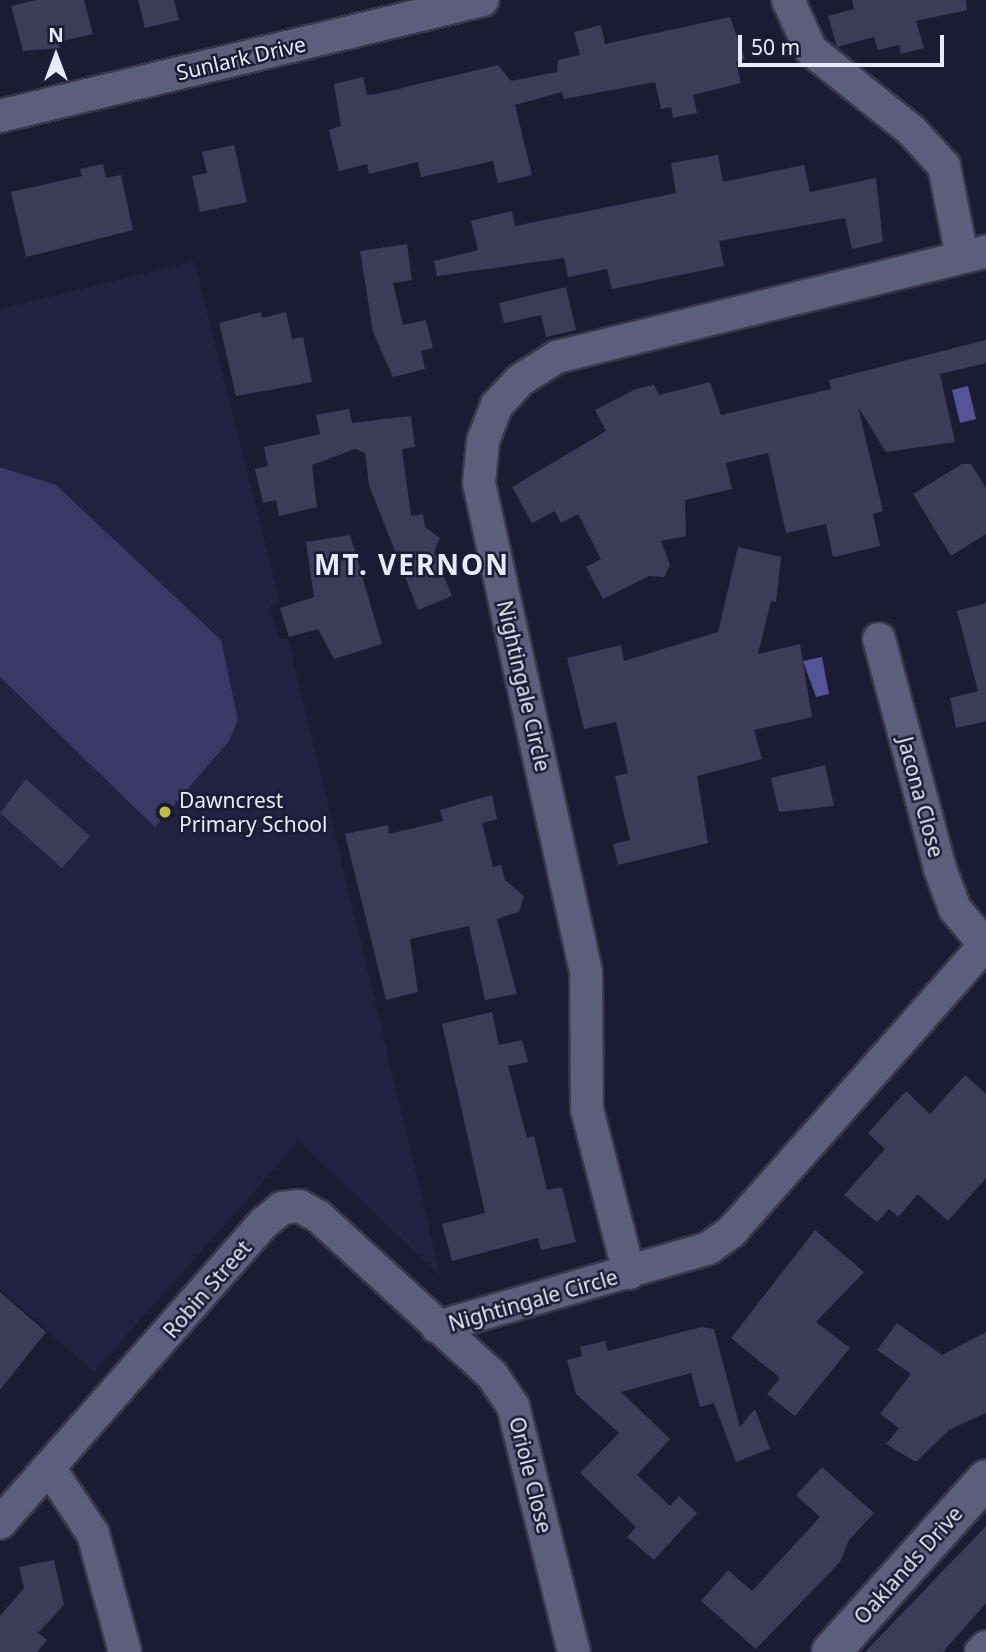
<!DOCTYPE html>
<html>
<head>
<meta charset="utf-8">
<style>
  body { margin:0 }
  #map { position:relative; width:986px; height:1652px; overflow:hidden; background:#1b1b34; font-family:"Noto Sans",sans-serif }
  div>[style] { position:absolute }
  .built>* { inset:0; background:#222140 }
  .green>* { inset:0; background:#3a3965 }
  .water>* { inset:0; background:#565496 }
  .building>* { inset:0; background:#3c3c58 }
  .roads { filter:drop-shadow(2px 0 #38374c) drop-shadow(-2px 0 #38374c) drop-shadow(0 2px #38374c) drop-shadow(0 -2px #38374c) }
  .minor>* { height:32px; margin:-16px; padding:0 16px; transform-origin:16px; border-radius:16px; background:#5d5d7c }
  .tertiary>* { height:38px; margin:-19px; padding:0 19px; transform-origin:19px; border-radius:19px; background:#5d5d7c }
  .dots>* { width:19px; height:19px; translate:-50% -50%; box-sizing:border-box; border:4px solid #1b1b34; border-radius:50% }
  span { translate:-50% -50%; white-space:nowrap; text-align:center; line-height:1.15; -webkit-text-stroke:5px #1b1b34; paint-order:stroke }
  .street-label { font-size:21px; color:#e8e9fb }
  .poi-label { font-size:21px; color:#e8e9fb }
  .left { translate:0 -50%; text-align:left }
  .district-label { font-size:28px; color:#e8e9fb; font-weight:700; letter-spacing:2px }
  .north { position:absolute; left:21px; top:21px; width:70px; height:70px; -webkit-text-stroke:5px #1b1b34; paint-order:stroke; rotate:0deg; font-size:19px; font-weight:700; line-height:28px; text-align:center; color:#e8e9fb }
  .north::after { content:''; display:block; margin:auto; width:24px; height:32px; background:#e8e9fb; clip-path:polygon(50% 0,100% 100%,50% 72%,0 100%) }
  .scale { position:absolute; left:738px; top:35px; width:206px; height:32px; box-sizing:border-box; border:4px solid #e8e9fb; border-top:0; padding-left:9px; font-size:21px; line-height:24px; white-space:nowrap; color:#e8e9fb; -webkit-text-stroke:5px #1b1b34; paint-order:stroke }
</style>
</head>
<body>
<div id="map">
  <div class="built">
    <i style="clip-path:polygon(194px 261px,280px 602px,270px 607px,279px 639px,288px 638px,441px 1277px,299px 1141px,94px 1372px,0 1289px,0 309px)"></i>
  </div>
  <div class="green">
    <i style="clip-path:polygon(0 467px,56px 485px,221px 640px,238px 720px,229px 741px,155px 827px,0 677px)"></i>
  </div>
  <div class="water">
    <i style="clip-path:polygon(968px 386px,976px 419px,960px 423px,952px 390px)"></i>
    <i style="clip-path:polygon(822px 657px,829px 694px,816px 697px,803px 661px)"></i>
  </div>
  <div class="building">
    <i style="clip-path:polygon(36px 0,84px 0,93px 34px,58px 42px,60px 48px,23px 51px,11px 6px)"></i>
    <i style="clip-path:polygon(138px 0,174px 0,179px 20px,145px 28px)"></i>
    <i style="clip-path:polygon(852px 0,966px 0,967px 10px,916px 21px,924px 48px,901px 54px,899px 45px,878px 50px,874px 37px,837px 47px,828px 16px,854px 9px)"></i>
    <i style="clip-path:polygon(730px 17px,745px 59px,736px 62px,741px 83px,693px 95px,697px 113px,673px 118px,671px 107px,661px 109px,655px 82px,564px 99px,562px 92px,515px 105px,532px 175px,498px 183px,493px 161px,421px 177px,418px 162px,369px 174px,367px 164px,339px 171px,329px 130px,341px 126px,334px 84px,363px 77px,367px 95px,377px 94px,498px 65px,511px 81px,557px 72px,558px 60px,580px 55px,574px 32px,601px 25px,605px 44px)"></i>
    <i style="clip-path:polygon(234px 145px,247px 202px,200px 212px,192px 176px,207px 173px,202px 152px)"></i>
    <i style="clip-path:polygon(718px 155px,723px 182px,804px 165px,810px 192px,876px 178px,883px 242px,852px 249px,845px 218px,719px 241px,724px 266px,612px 289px,607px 269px,568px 277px,564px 258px,437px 276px,434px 261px,478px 250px,471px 221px,512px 211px,515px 226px,676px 193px,671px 163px)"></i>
    <i style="clip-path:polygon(103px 164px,106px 178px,121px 175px,133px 230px,26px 257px,11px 192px,82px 176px,80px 169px)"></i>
    <i style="clip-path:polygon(407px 244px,412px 280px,393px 283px,403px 325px,426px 320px,433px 348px,421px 351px,425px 369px,393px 377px,373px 332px,360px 251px)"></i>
    <i style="clip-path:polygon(566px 287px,576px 330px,546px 337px,541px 315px,504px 323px,499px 303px)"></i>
    <i style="clip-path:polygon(261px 312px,262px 318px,286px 312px,292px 339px,303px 337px,312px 382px,236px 396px,219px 323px)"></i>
    <i style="clip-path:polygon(986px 340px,986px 363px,940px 374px,955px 442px,886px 452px,858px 407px,883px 511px,873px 514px,880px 546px,833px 557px,826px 524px,786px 533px,768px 453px,726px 463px,732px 489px,685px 500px,686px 536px,661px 541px,670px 565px,664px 577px,649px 576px,603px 599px,586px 567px,601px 559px,578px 514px,561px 523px,555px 511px,532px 523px,512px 487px,606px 431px,595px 410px,636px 389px,654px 385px,659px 395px,710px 382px,721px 415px,831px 389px,829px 380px)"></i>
    <i style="clip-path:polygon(349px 409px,352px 423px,411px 416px,415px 447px,402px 449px,411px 516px,423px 514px,425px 527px,440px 538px,434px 552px,452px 596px,418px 610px,369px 485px,365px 453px,355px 449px,312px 465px,317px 507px,279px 516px,276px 500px,263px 503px,255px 469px,268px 466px,264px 447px,320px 434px,316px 415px)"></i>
    <i style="clip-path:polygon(962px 464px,971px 464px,986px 488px,986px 534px,951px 556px,913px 494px)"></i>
    <i style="clip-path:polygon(350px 535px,382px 644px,334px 659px,318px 629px,289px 637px,280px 608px,314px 597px,306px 542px)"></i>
    <i style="clip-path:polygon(738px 547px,781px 557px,776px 602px,771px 601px,758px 654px,800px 644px,812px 717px,754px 730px,762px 759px,697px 776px,708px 843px,618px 865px,613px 844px,630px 840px,615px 776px,628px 773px,616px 722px,584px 729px,567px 658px,621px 645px,624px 661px,718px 632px)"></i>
    <i style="clip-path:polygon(986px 603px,986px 721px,956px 728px,950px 698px,978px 691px,957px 611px)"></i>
    <i style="clip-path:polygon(825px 765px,834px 806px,779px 812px,771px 778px)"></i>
    <i style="clip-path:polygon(26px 779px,90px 836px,62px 868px,0 813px)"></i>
    <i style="clip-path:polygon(492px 795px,497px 819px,482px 823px,493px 867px,501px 865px,505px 880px,524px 896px,519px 912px,497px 919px,517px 994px,485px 1000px,469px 926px,410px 939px,418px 992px,386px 1000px,345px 834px,388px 825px,389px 834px,443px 821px,440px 810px)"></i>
    <i style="clip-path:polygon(492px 1012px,499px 1045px,522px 1040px,528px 1062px,508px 1066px,527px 1138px,534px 1136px,547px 1190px,562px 1187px,576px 1242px,541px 1250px,538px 1238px,452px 1261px,442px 1224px,485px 1213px,442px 1024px)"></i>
    <i style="clip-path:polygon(965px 1075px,986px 1094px,986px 1178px,948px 1221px,918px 1194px,898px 1217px,889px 1209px,877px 1222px,844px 1195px,885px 1149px,868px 1133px,906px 1091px,930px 1114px)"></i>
    <i style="clip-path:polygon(815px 1230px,864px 1272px,816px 1322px,850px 1348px,795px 1416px,767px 1394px,780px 1378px,731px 1338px)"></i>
    <i style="clip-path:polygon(0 1292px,46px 1332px,0 1390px)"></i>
    <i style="clip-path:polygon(897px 1323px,942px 1355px,986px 1332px,986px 1413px,949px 1430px,916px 1462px,886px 1444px,899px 1428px,880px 1414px,911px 1374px,877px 1350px)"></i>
    <i style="clip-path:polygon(702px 1327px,714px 1329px,740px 1427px,755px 1409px,770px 1449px,736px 1462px,714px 1403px,700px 1407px,691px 1373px,621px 1392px,670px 1439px,637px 1475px,670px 1506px,679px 1496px,697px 1513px,654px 1560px,627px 1537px,636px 1527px,580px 1473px,619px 1433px,576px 1394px,567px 1360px,582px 1356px,580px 1347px,605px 1341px,608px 1351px)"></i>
    <i style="clip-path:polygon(822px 1467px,874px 1513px,849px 1540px,840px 1562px,756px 1649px,701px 1601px,728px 1570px,752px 1591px,820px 1517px,796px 1495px)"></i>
    <i style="clip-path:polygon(986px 1526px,986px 1603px,943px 1652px,865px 1652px)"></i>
    <i style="clip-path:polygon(54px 1560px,64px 1605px,38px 1633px,47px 1640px,37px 1652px,0 1652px,0 1616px,24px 1588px,19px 1567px)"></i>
  </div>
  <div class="roads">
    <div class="minor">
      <i style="left:788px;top:0;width:55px;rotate:65.3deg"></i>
      <i style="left:811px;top:50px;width:128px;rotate:38.7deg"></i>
      <i style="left:911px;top:130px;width:49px;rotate:47.5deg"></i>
      <i style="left:944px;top:166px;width:93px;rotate:78.8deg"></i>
      <i style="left:0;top:116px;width:496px;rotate:-13.5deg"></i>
      <i style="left:879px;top:639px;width:238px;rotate:75.1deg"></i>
      <i style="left:940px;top:869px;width:43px;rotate:69.4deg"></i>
      <i style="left:955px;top:909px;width:47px;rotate:50.2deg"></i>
      <i style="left:629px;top:1273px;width:168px;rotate:-104.4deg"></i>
      <i style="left:587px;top:1110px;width:138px;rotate:-90.4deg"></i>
      <i style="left:586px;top:972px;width:501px;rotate:-102.34deg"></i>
      <i style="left:479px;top:483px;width:42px;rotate:-84.6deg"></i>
      <i style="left:483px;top:441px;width:39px;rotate:-69deg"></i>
      <i style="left:497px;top:405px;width:34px;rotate:-47deg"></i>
      <i style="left:520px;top:380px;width:44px;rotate:-31.9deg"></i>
      <i style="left:557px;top:357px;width:442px;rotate:-13.8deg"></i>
      <i style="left:437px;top:1327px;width:283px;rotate:-16.2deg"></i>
      <i style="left:709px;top:1248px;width:29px;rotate:-36deg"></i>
      <i style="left:732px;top:1231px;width:383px;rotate:-48.5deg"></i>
      <i style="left:50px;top:1469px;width:78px;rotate:56.5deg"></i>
      <i style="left:93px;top:1534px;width:122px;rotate:74.8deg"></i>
      <i style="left:0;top:1523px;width:400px;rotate:-48.7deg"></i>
      <i style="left:264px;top:1223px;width:23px;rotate:-40deg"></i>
      <i style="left:282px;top:1208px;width:17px;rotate:-7deg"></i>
      <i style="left:299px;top:1206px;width:21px;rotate:28deg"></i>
      <i style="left:318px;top:1216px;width:236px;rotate:42.4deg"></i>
      <i style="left:492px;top:1375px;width:37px;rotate:56deg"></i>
      <i style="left:513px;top:1406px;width:253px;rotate:76.1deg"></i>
      <i style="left:981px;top:1652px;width:7px;rotate:-45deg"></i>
    </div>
    <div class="tertiary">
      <i style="left:831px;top:1652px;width:232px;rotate:-48.1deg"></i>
    </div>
  </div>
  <div class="dots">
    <i style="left:165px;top:812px;background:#bcbf44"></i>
  </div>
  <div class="street-label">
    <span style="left:241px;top:58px;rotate:-13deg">Sunlark Drive</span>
    <span style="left:524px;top:686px;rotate:77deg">Nightingale Circle</span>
    <span style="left:921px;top:797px;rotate:75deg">Jacona Close</span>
    <span style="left:207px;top:1289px;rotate:-49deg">Robin Street</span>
    <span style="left:533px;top:1300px;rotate:-16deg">Nightingale Circle</span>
    <span style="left:531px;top:1475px;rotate:76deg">Oriole Close</span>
    <span style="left:908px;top:1565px;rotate:-48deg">Oaklands Drive</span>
  </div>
  <div class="poi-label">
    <span class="left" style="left:179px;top:812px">Dawncrest<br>Primary School</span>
  </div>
  <div class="district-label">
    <span style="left:412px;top:564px">MT. VERNON</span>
  </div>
  <div class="north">N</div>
  <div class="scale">50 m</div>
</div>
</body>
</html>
